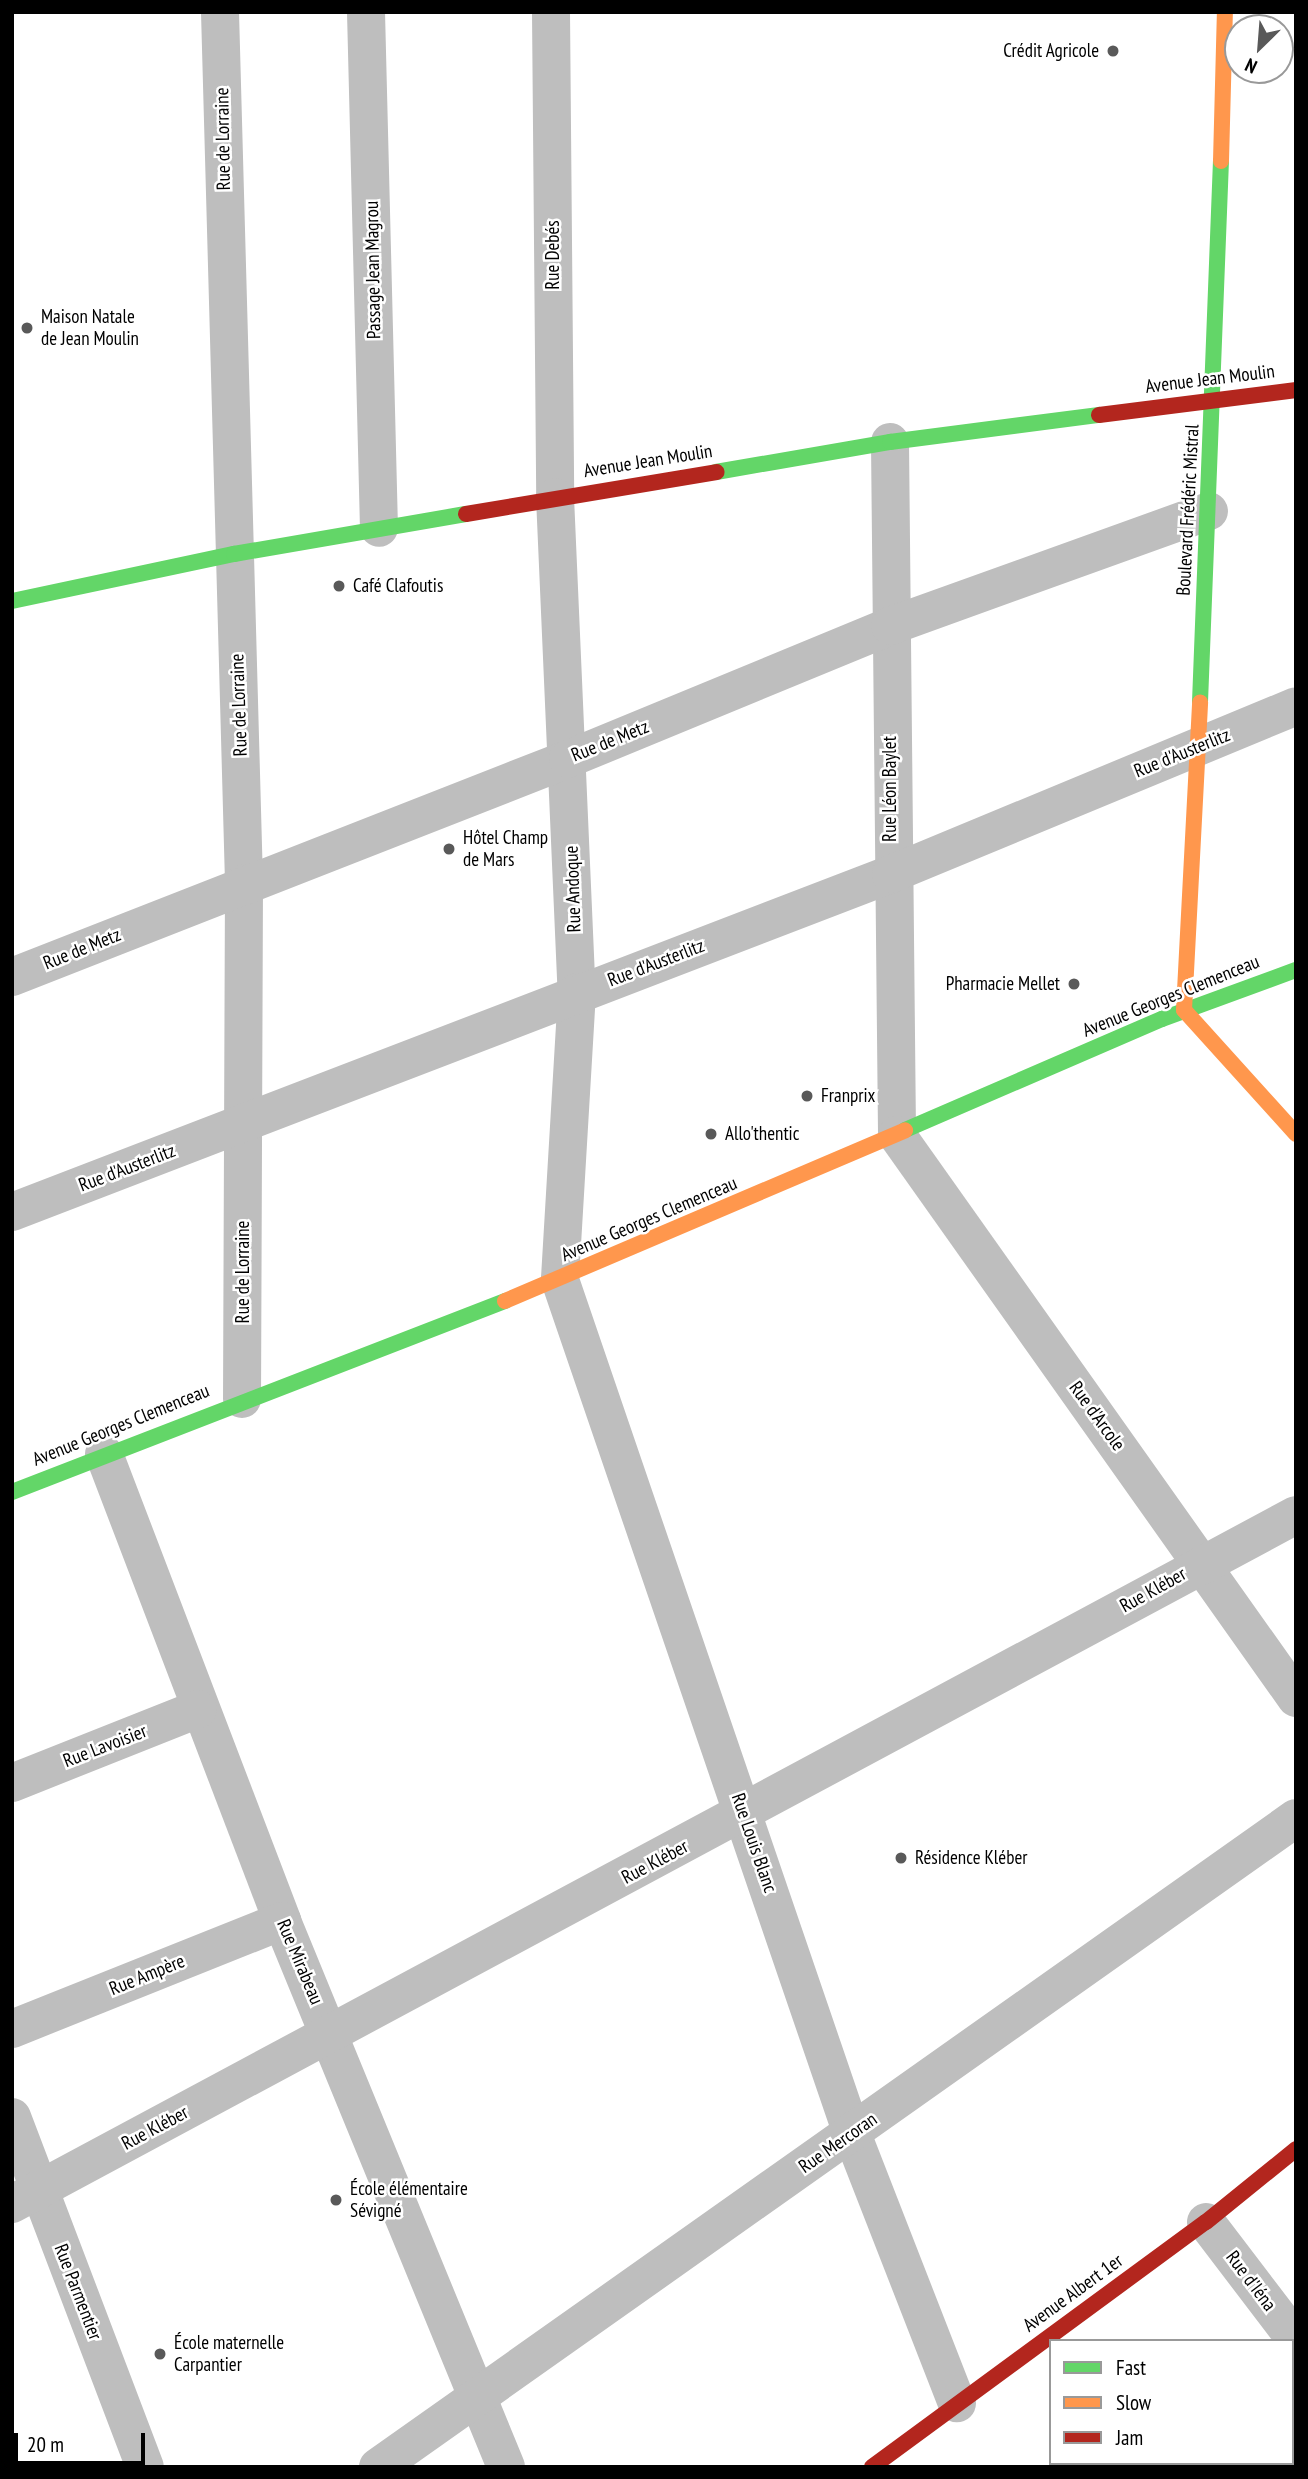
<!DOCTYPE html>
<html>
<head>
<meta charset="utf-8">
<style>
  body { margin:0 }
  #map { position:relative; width:1308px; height:2479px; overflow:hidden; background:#fff; font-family:"PT Sans Narrow",sans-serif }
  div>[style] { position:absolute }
  .street>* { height:38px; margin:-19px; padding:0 19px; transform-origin:19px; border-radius:19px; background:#bebebe }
  .fast>* { height:16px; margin:-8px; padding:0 8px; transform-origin:8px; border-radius:8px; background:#63d668 }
  .slow>* { height:16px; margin:-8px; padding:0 8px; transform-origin:8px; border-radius:8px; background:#ff974d }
  .jam>* { height:16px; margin:-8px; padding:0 8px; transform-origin:8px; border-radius:8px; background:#b3261e }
  .dots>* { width:19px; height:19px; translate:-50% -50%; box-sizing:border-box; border:4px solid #fff; border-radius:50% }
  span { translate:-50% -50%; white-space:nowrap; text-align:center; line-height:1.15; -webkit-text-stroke:5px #fff; paint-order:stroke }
  .poi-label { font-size:19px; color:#000 }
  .right { translate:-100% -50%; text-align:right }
  .left { translate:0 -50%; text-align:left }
  .street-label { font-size:19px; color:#000 }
  .frame { position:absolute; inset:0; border:14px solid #000; pointer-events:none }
  .legend { position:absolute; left:1049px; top:2339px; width:245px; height:126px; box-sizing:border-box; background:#fff; border:2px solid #999; margin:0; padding:9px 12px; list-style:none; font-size:21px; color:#000 }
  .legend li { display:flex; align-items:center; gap:14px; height:35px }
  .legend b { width:35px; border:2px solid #999 }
  .north { position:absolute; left:1224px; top:14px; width:70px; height:70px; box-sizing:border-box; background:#fff; border:2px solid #999; border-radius:50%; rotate:205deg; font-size:19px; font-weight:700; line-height:28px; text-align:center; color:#000 }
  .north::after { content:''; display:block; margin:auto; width:24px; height:32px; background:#595959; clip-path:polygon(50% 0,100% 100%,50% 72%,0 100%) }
  .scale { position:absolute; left:14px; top:2433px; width:131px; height:32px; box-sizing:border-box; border:4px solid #000; border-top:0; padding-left:9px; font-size:21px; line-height:24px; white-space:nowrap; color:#000; -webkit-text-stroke:5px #fff; paint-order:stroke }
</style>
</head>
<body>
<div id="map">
  <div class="street">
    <i style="left:220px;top:12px;width:871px;rotate:88.42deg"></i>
    <i style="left:244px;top:883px;width:516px;rotate:90.22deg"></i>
    <i style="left:366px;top:12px;width:516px;rotate:88.56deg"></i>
    <i style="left:551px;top:12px;width:485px;rotate:89.5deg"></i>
    <i style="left:555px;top:497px;width:495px;rotate:87.5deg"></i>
    <i style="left:577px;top:992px;width:289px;rotate:93.4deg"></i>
    <i style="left:560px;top:1280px;width:903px;rotate:71.12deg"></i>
    <i style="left:852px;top:2134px;width:289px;rotate:68.7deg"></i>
    <i style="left:890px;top:442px;width:693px;rotate:89.42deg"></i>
    <i style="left:897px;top:1135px;width:690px;rotate:54.67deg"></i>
    <i style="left:12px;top:977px;width:597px;rotate:-21.41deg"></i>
    <i style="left:568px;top:759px;width:348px;rotate:-22.4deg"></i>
    <i style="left:890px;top:626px;width:339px;rotate:-19.8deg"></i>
    <i style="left:12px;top:1212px;width:942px;rotate:-21.03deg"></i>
    <i style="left:891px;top:874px;width:438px;rotate:-22.5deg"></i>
    <i style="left:104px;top:1454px;width:500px;rotate:69.1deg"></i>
    <i style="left:282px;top:1921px;width:590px;rotate:67.69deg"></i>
    <i style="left:12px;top:1783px;width:200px;rotate:-21.7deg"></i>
    <i style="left:12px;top:2029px;width:291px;rotate:-21.8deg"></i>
    <i style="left:12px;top:2117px;width:374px;rotate:69.2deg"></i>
    <i style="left:12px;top:2204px;width:1457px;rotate:-28.22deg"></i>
    <i style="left:1206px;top:2222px;width:148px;rotate:52.7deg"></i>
    <i style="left:1292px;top:2444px;width:4px;rotate:-27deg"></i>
    <i style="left:378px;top:2467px;width:1124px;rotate:-35.26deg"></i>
    <i style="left:1263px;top:2467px;width:6px;rotate:-45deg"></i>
  </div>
  <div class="fast">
    <i style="left:716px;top:472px;width:177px;rotate:-9.8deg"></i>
    <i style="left:890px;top:442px;width:211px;rotate:-7.4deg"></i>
    <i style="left:12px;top:601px;width:227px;rotate:-12deg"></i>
    <i style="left:234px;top:554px;width:235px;rotate:-9.8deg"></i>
    <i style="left:1200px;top:702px;width:541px;rotate:-87.78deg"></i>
    <i style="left:905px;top:1130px;width:280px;rotate:-23.4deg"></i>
    <i style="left:1162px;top:1019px;width:143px;rotate:-20.1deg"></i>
    <i style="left:12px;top:1492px;width:529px;rotate:-21.18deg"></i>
  </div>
  <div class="slow">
    <i style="left:1221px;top:161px;width:149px;rotate:-88.5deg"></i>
    <i style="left:1184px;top:1010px;width:308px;rotate:-87deg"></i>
    <i style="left:1184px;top:1010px;width:167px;rotate:47.9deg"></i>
    <i style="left:505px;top:1301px;width:435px;rotate:-23.1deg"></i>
  </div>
  <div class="jam">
    <i style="left:1099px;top:415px;width:199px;rotate:-7.2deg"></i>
    <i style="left:466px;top:514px;width:254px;rotate:-9.5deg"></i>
    <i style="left:872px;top:2467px;width:414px;rotate:-36.3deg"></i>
    <i style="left:1206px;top:2222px;width:116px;rotate:-39deg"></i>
  </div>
  <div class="dots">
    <i style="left:1113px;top:51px;background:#595959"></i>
    <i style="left:27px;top:328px;background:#595959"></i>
    <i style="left:339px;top:586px;background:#595959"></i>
    <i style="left:449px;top:849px;background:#595959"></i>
    <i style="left:1074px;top:984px;background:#595959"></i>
    <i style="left:807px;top:1096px;background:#595959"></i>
    <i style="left:711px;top:1134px;background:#595959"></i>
    <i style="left:901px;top:1858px;background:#595959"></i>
    <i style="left:336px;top:2200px;background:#595959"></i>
    <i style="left:160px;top:2354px;background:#595959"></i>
  </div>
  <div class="poi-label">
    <span class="right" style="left:1099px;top:51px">Crédit Agricole</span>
    <span class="left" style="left:41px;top:328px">Maison Natale<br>de Jean Moulin</span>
    <span class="left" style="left:353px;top:586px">Café Clafoutis</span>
    <span class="left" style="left:463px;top:849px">Hôtel Champ<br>de Mars</span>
    <span class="right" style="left:1060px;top:984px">Pharmacie Mellet</span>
    <span class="left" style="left:821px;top:1096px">Franprix</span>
    <span class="left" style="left:725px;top:1134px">Allo'thentic</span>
    <span class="left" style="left:915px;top:1858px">Résidence Kléber</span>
    <span class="left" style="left:350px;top:2200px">École élémentaire<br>Sévigné</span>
    <span class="left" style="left:174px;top:2354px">École maternelle<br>Carpantier</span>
  </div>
  <div class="street-label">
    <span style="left:223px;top:139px;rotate:-91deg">Rue de Lorraine</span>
    <span style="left:553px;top:255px;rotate:-90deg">Rue Debés</span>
    <span style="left:373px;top:270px;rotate:-91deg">Passage Jean Magrou</span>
    <span style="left:1210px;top:379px;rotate:-7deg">Avenue Jean Moulin</span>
    <span style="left:648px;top:461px;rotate:-9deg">Avenue Jean Moulin</span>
    <span style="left:1188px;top:510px;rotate:-87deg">Boulevard Frédéric Mistral</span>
    <span style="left:239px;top:705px;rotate:-92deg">Rue de Lorraine</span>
    <span style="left:610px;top:741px;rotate:-22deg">Rue de Metz</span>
    <span style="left:1182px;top:753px;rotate:-22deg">Rue d'Austerlitz</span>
    <span style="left:890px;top:789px;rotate:-90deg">Rue Léon Baylet</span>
    <span style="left:573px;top:889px;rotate:-92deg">Rue Andoque</span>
    <span style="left:82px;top:949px;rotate:-22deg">Rue de Metz</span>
    <span style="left:656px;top:963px;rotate:-21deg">Rue d'Austerlitz</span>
    <span style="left:1171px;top:996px;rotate:-22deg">Avenue Georges Clemenceau</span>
    <span style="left:127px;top:1168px;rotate:-21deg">Rue d'Austerlitz</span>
    <span style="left:649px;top:1219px;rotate:-23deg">Avenue Georges Clemenceau</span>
    <span style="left:243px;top:1272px;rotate:-90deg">Rue de Lorraine</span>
    <span style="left:1097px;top:1416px;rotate:54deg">Rue d'Arcole</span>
    <span style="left:121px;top:1425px;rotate:-22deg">Avenue Georges Clemenceau</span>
    <span style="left:1153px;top:1590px;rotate:-29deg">Rue Kléber</span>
    <span style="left:105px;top:1746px;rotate:-21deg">Rue Lavoisier</span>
    <span style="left:754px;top:1843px;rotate:71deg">Rue Louis Blanc</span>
    <span style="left:655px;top:1862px;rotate:-28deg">Rue Kléber</span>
    <span style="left:300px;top:1962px;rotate:67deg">Rue Mirabeau</span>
    <span style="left:147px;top:1975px;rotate:-22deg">Rue Ampère</span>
    <span style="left:155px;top:2128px;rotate:-28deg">Rue Kléber</span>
    <span style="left:838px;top:2143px;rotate:-35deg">Rue Mercoran</span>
    <span style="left:1251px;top:2281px;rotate:53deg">Rue d'Iéna</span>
    <span style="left:78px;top:2292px;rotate:69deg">Rue Parmentier</span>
    <span style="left:1073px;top:2293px;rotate:-36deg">Avenue Albert 1er</span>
  </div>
  <div class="frame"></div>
  <ul class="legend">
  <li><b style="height:9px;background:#63d668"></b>Fast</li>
  <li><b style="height:9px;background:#ff974d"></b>Slow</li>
  <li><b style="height:9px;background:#b3261e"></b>Jam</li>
  </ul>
  <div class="north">N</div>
  <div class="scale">20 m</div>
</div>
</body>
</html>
